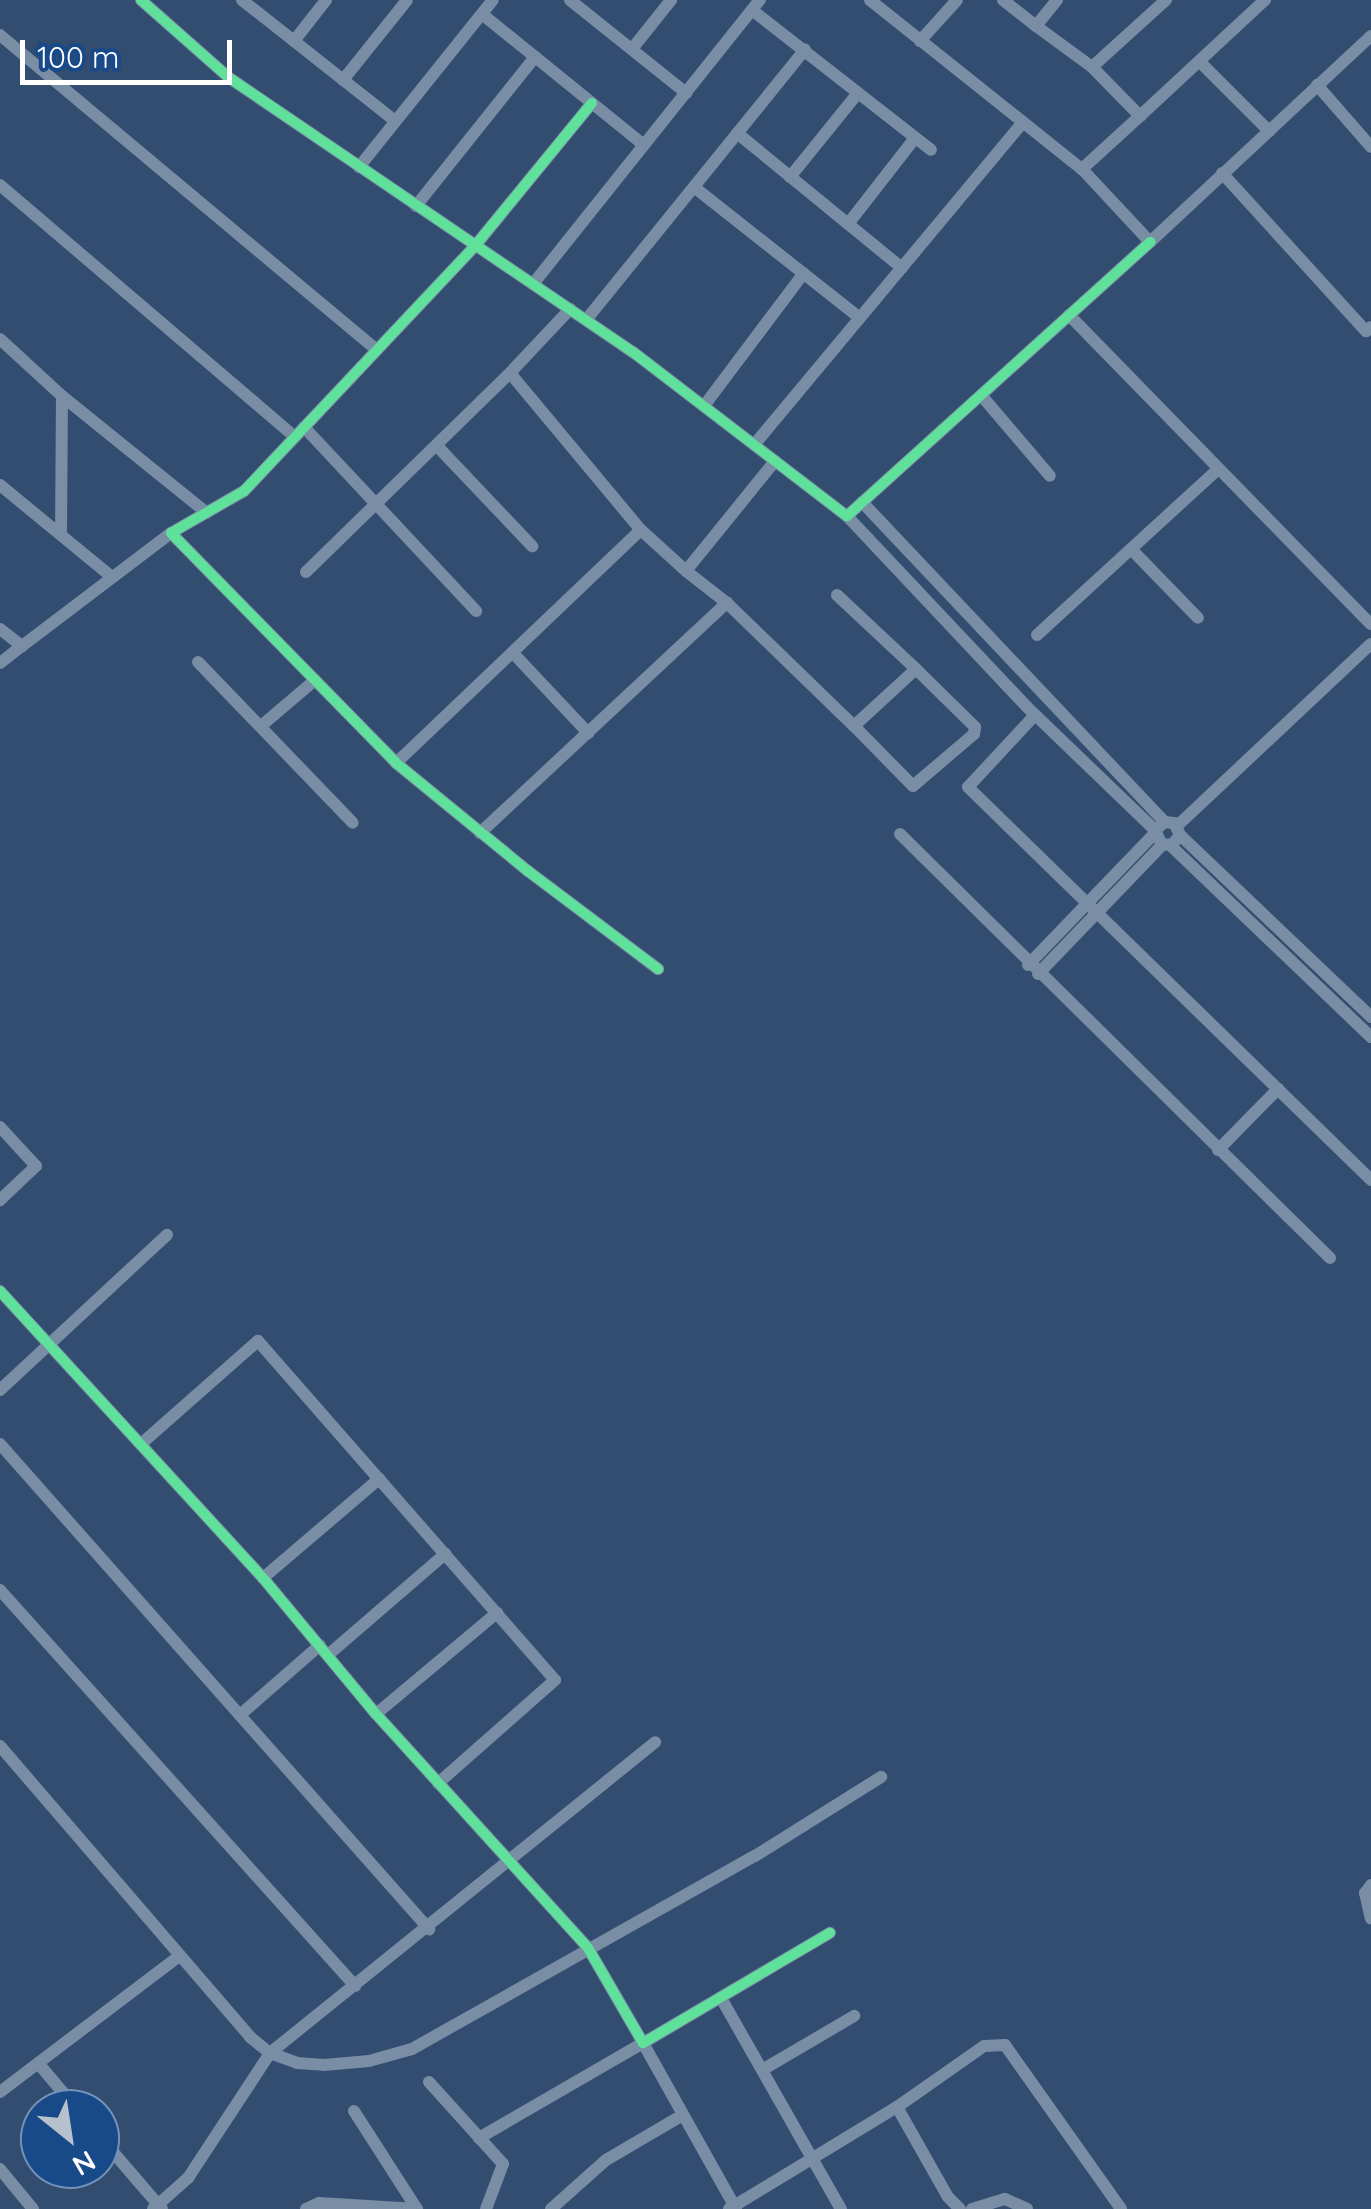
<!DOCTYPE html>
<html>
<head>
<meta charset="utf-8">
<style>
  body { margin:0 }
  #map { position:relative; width:1371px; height:2209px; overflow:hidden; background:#324d6f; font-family:Quicksand,sans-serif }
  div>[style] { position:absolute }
  .street>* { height:12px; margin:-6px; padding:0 6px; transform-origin:6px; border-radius:6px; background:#798da5 }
  .cycleway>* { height:10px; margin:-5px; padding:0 5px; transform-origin:5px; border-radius:5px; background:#60e19b }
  span { translate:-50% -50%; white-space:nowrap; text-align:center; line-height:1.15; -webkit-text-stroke:9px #184a89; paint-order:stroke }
  .north { position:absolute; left:20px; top:2089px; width:100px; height:100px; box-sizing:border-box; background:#184a89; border:2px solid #7492b8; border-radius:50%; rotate:150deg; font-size:28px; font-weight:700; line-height:40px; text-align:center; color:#fff }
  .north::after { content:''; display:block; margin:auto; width:35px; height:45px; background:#b7c1cd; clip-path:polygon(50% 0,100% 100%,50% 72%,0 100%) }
  .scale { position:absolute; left:20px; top:40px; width:212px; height:45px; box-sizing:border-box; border:5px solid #fff; border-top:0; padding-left:12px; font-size:30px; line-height:35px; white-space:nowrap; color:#fff; -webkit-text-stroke:8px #184a89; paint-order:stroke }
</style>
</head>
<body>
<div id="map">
  <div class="street">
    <i style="left:141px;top:0;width:116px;rotate:41.5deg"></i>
    <i style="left:228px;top:77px;width:490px;rotate:34.2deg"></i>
    <i style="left:633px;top:352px;width:270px;rotate:37.5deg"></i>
    <i style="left:847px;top:516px;width:409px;rotate:-42.1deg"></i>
    <i style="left:242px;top:0;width:195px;rotate:38.3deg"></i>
    <i style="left:570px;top:0;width:149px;rotate:38.7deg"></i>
    <i style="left:870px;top:0;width:271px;rotate:38.6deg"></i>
    <i style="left:1082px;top:169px;width:100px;rotate:47deg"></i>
    <i style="left:1150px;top:242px;width:302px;rotate:-43deg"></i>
    <i style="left:1003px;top:0;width:42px;rotate:38.2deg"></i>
    <i style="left:1057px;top:0;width:33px;rotate:129deg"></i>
    <i style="left:1036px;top:26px;width:69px;rotate:36.2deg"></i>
    <i style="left:1092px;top:67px;width:69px;rotate:45.6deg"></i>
    <i style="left:1140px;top:116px;width:79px;rotate:137.6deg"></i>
    <i style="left:752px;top:10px;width:227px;rotate:38deg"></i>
    <i style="left:482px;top:14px;width:208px;rotate:39deg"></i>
    <i style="left:0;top:35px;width:491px;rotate:39.9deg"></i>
    <i style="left:294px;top:41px;width:52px;rotate:-52deg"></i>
    <i style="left:920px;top:41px;width:55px;rotate:-47.9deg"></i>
    <i style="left:632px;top:49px;width:63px;rotate:-51.5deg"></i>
    <i style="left:1200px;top:62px;width:98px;rotate:45deg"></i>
    <i style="left:1092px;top:67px;width:100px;rotate:-42.2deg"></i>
    <i style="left:343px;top:80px;width:102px;rotate:-51.3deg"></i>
    <i style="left:1317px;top:85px;width:82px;rotate:48.9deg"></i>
    <i style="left:592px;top:103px;width:185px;rotate:129.3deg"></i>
    <i style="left:475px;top:246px;width:337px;rotate:133.3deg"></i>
    <i style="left:244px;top:491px;width:84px;rotate:150.1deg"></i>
    <i style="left:171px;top:533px;width:322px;rotate:45.6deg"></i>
    <i style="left:396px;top:763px;width:171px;rotate:39.3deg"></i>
    <i style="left:528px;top:871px;width:163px;rotate:37deg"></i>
    <i style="left:1140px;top:116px;width:171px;rotate:-42.9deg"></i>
    <i style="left:737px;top:133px;width:213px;rotate:39.3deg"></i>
    <i style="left:359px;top:167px;width:214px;rotate:-51.3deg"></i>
    <i style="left:1222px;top:173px;width:214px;rotate:47.7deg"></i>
    <i style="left:1366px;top:331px;width:6px;rotate:-39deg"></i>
    <i style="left:790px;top:177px;width:108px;rotate:-51deg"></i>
    <i style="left:0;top:185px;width:388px;rotate:40.5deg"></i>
    <i style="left:694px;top:187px;width:211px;rotate:38.3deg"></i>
    <i style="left:416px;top:206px;width:191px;rotate:-51.4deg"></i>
    <i style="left:848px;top:224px;width:109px;rotate:-52.1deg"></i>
    <i style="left:533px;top:284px;width:364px;rotate:-51.4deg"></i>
    <i style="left:1069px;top:315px;width:432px;rotate:45.7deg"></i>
    <i style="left:586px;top:320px;width:348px;rotate:-51deg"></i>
    <i style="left:0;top:339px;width:84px;rotate:42.6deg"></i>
    <i style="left:62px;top:396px;width:186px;rotate:38.9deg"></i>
    <i style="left:510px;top:373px;width:88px;rotate:-46.8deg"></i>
    <i style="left:981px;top:395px;width:106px;rotate:49.6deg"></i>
    <i style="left:704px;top:406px;width:166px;rotate:-53.1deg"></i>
    <i style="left:304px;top:427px;width:252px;rotate:46.9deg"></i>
    <i style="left:754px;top:445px;width:419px;rotate:-50.2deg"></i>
    <i style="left:438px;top:447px;width:137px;rotate:46.5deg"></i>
    <i style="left:775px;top:461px;width:141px;rotate:129deg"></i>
    <i style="left:686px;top:571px;width:52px;rotate:38deg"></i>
    <i style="left:727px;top:603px;width:177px;rotate:44.1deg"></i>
    <i style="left:854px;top:726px;width:84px;rotate:-42.6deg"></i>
    <i style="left:916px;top:669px;width:83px;rotate:44.5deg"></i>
    <i style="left:975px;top:727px;width:7px;rotate:98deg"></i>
    <i style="left:974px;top:734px;width:80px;rotate:139.6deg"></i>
    <i style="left:913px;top:786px;width:84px;rotate:-134.5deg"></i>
    <i style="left:0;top:485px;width:145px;rotate:39.4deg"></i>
    <i style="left:862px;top:502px;width:441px;rotate:46.6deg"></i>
    <i style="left:847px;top:516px;width:262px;rotate:46.7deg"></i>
    <i style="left:1027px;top:707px;width:178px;rotate:43.9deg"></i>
    <i style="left:61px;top:535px;width:139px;rotate:-89.6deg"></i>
    <i style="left:1131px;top:549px;width:96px;rotate:45.8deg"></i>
    <i style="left:306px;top:572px;width:285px;rotate:-44.3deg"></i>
    <i style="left:510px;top:373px;width:204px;rotate:50.2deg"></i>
    <i style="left:641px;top:530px;width:61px;rotate:42.3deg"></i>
    <i style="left:837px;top:595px;width:108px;rotate:43.1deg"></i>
    <i style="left:0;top:629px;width:28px;rotate:38deg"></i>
    <i style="left:22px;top:646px;width:187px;rotate:-37.2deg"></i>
    <i style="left:1037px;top:635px;width:246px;rotate:-42.5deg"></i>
    <i style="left:513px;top:653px;width:110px;rotate:46.8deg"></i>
    <i style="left:198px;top:662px;width:223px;rotate:46.1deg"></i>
    <i style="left:0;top:663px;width:28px;rotate:-38deg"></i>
    <i style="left:1035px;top:715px;width:98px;rotate:132.9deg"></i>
    <i style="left:968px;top:787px;width:563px;rotate:44.28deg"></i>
    <i style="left:261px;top:726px;width:71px;rotate:-40.4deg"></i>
    <i style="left:396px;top:763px;width:338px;rotate:-43.6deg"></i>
    <i style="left:1177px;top:826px;width:266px;rotate:-43.2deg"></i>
    <i style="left:480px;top:833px;width:338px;rotate:-43deg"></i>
    <i style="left:900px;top:834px;width:604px;rotate:44.6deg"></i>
    <i style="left:1180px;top:835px;width:11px;rotate:128deg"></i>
    <i style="left:1173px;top:844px;width:11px;rotate:175deg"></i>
    <i style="left:1162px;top:845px;width:17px;rotate:-115deg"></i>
    <i style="left:1155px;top:830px;width:13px;rotate:-39deg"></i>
    <i style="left:1165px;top:822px;width:9px;rotate:6deg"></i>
    <i style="left:1174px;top:823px;width:13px;rotate:63deg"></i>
    <i style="left:1180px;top:835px;width:264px;rotate:43.6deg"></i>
    <i style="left:1170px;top:845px;width:278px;rotate:43.7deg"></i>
    <i style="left:1028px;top:965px;width:183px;rotate:-46.1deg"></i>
    <i style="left:1038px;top:974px;width:179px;rotate:-46.1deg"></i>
    <i style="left:0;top:1127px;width:53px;rotate:47.3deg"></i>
    <i style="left:36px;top:1166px;width:50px;rotate:136.6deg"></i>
    <i style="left:1218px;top:1150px;width:86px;rotate:-45.5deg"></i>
    <i style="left:0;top:1291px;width:389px;rotate:47.5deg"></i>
    <i style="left:263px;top:1578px;width:177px;rotate:50.3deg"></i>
    <i style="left:376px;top:1714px;width:316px;rotate:47.8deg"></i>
    <i style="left:588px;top:1948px;width:110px;rotate:59.9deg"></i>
    <i style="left:643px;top:2043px;width:217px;rotate:-30.5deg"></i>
    <i style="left:0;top:1390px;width:228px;rotate:-42.9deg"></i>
    <i style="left:0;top:1444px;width:648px;rotate:48.51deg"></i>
    <i style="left:141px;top:1444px;width:156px;rotate:-41.4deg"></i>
    <i style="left:258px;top:1341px;width:184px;rotate:48.8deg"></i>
    <i style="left:379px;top:1479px;width:267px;rotate:48.8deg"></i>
    <i style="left:555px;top:1680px;width:156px;rotate:138.6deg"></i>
    <i style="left:263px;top:1578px;width:153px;rotate:-40.5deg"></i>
    <i style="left:0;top:1590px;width:532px;rotate:48.12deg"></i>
    <i style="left:328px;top:1655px;width:155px;rotate:-40.8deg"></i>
    <i style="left:376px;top:1714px;width:158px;rotate:-39.9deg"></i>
    <i style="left:240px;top:1715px;width:106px;rotate:-41.2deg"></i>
    <i style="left:0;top:1746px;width:384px;rotate:49.3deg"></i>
    <i style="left:250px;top:2037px;width:26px;rotate:39deg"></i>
    <i style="left:270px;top:2053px;width:29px;rotate:20deg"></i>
    <i style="left:297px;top:2063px;width:27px;rotate:4deg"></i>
    <i style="left:324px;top:2065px;width:45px;rotate:-5.1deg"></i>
    <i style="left:369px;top:2061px;width:45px;rotate:-15.6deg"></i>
    <i style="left:412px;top:2049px;width:394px;rotate:-29.4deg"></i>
    <i style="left:755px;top:1856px;width:149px;rotate:-32.1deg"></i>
    <i style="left:1371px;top:1885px;width:10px;rotate:127deg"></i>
    <i style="left:1365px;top:1893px;width:26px;rotate:77deg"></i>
    <i style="left:721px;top:1998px;width:243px;rotate:60.4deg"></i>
    <i style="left:38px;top:2063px;width:60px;rotate:49.7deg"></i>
    <i style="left:762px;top:2070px;width:107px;rotate:-30.4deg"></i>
    <i style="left:429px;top:2082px;width:110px;rotate:47.9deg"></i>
    <i style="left:503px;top:2164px;width:48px;rotate:110.7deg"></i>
    <i style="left:0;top:2092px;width:223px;rotate:-37.2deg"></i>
    <i style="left:897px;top:2107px;width:106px;rotate:-35deg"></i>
    <i style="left:984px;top:2046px;width:21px;rotate:-3deg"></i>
    <i style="left:1005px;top:2045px;width:201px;rotate:54.7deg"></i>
    <i style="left:354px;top:2111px;width:117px;rotate:57.3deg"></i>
    <i style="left:100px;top:2137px;width:95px;rotate:49.3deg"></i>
    <i style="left:479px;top:2138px;width:190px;rotate:-30.1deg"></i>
    <i style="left:643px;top:2043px;width:190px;rotate:60.7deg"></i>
    <i style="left:0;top:2169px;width:52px;rotate:50.5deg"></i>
    <i style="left:153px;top:2209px;width:47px;rotate:-41.5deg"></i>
    <i style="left:188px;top:2178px;width:149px;rotate:-56.7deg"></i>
    <i style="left:270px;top:2053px;width:495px;rotate:-38.9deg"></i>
    <i style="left:306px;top:2209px;width:14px;rotate:-25deg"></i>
    <i style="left:319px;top:2203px;width:98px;rotate:3.5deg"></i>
    <i style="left:551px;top:2209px;width:74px;rotate:-41.7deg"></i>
    <i style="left:606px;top:2160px;width:87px;rotate:-30.4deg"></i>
    <i style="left:729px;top:2209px;width:197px;rotate:-31.3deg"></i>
    <i style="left:897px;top:2107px;width:103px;rotate:60.5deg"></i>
    <i style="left:948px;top:2197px;width:17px;rotate:45deg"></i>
    <i style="left:972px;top:2209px;width:34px;rotate:-17deg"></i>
    <i style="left:1005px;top:2199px;width:24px;rotate:24deg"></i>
  </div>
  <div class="cycleway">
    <i style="left:141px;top:0;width:116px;rotate:41.5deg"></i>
    <i style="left:228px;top:77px;width:490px;rotate:34.2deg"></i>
    <i style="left:633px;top:352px;width:270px;rotate:37.5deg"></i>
    <i style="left:847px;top:516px;width:409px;rotate:-42.1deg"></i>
    <i style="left:592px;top:103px;width:185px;rotate:129.3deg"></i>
    <i style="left:475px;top:246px;width:337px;rotate:133.3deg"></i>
    <i style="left:244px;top:491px;width:84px;rotate:150.1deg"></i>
    <i style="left:171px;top:533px;width:322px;rotate:45.6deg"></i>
    <i style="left:396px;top:763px;width:171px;rotate:39.3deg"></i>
    <i style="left:528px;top:871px;width:163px;rotate:37deg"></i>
    <i style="left:0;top:1291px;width:389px;rotate:47.5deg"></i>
    <i style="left:263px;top:1578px;width:177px;rotate:50.3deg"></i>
    <i style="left:376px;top:1714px;width:316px;rotate:47.8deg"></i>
    <i style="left:588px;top:1948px;width:110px;rotate:59.9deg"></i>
    <i style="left:643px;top:2043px;width:217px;rotate:-30.5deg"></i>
  </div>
  <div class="north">N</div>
  <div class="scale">100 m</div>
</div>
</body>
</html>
